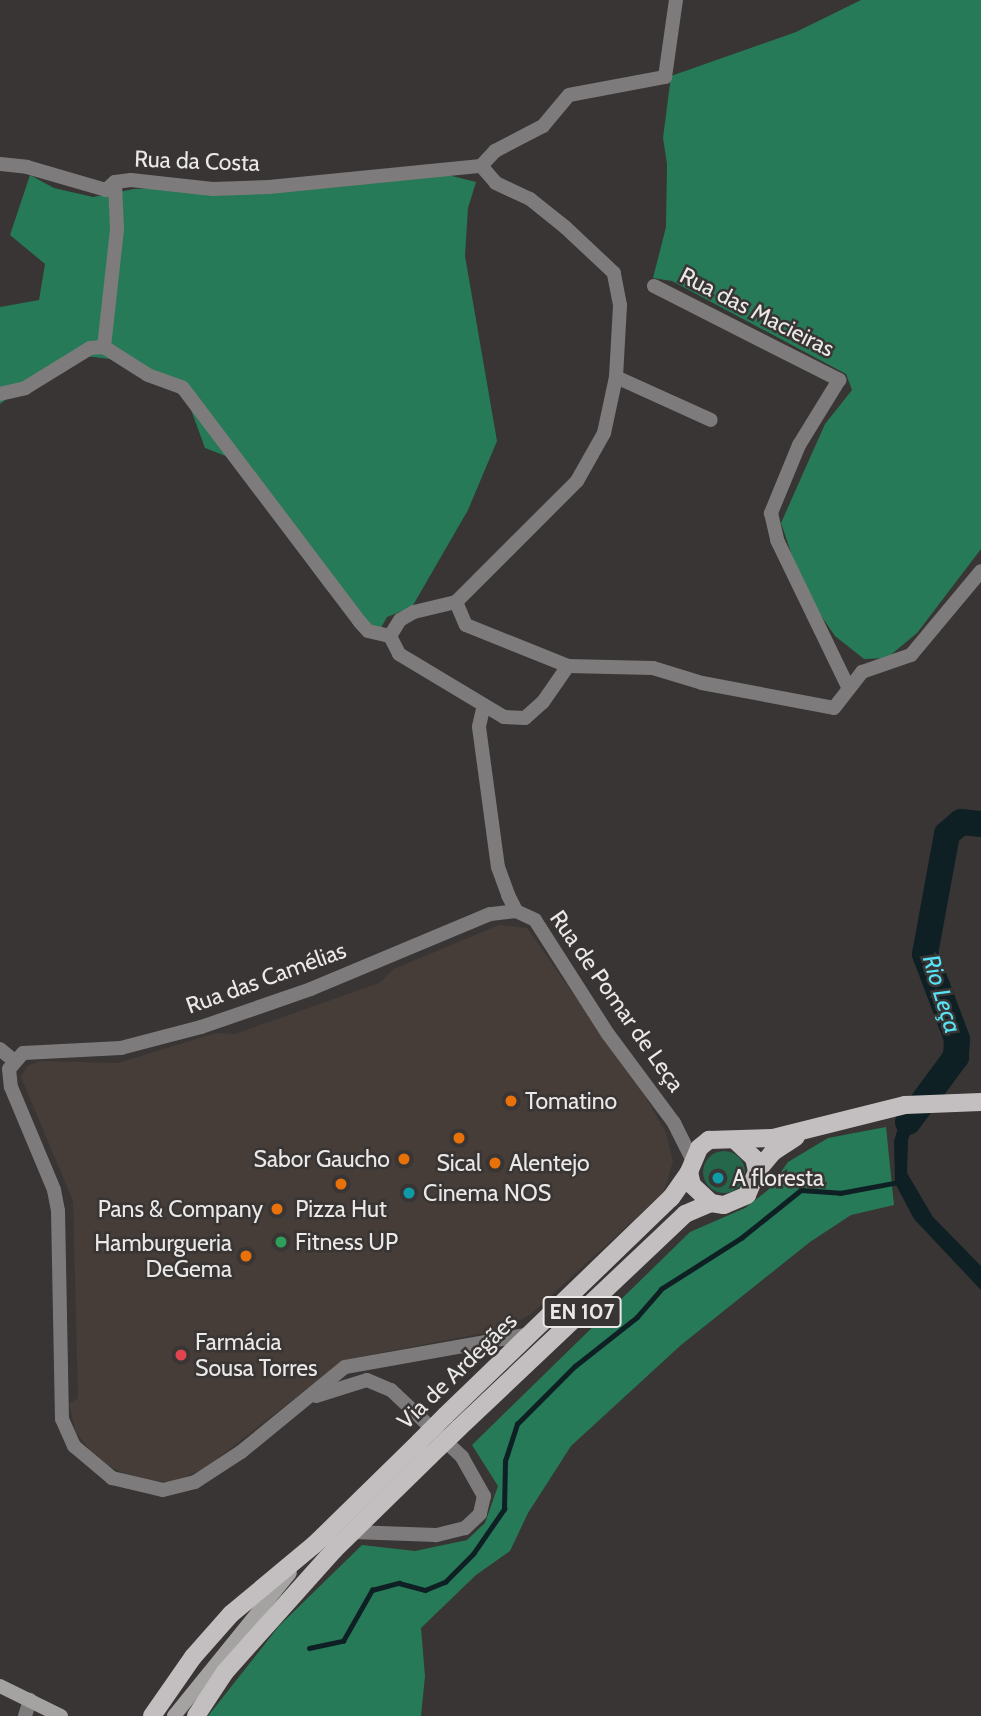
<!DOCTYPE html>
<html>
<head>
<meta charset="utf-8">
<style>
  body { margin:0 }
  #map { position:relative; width:981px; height:1716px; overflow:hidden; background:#383534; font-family:Cabin,sans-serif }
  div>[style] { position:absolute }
  .built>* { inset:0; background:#463d38 }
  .green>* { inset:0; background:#24674a }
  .round { border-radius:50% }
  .forest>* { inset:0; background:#267a57 }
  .water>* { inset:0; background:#0e2023 }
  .stream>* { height:4.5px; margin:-2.25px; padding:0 2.25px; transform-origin:2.25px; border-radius:2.25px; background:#0e2023 }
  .river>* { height:26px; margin:-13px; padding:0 13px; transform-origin:13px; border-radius:13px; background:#0e2023 }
  .minor>* { height:14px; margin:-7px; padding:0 7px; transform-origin:7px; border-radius:7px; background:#7d7b7b }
  .secondary>* { height:14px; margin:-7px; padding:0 7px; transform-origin:7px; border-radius:7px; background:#a5a2a2 }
  .primary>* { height:18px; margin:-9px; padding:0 9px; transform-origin:9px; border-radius:9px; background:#c3bfc0 }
  .primary-bridge>* { height:18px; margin:-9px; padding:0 9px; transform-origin:9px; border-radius:9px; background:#c3bfc0 }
  .dots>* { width:19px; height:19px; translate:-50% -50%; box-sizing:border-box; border:4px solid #383534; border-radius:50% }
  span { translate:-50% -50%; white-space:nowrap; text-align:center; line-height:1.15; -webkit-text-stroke:5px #383534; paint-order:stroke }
  .shield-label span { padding:2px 5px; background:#383534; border:2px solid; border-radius:5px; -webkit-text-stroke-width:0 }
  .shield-label { font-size:21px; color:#ebe9e8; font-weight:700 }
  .street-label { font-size:23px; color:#ebe9e8 }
  .poi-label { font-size:23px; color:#ebe9e8 }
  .left { translate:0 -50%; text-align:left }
  .right { translate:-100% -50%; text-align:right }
  .water-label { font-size:24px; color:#58e4f7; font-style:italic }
</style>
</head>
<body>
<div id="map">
  <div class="built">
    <i style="clip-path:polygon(499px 925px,527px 928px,645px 1096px,665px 1131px,673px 1161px,664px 1192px,530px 1315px,499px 1330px,344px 1360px,204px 1469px,172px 1482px,136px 1479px,100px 1462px,76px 1433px,69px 1404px,78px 1398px,73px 1201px,21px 1077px,27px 1066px,40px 1061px,118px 1063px,216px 1033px,235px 1034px,379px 983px,394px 969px)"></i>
  </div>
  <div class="green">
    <i class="round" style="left:703px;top:1151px;width:42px;height:42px"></i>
  </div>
  <div class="forest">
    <i style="clip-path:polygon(861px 0,981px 0,981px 549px,917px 633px,887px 658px,864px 659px,835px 636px,804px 591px,781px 523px,825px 424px,852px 390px,846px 374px,672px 281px,653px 278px,666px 227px,667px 164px,663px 138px,671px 76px,796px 32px)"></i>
    <i style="clip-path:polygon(385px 174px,452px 176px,476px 182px,468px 208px,465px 256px,497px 441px,468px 510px,412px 607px,387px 617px,377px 635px,326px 589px,231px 458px,205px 448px,183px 388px,118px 360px,85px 356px,20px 389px,0 404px,0 307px,39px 300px,45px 264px,10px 235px,30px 175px,54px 188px,93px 197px,134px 189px,198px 186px,339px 187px)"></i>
    <i style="clip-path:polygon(886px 1127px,894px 1205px,851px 1215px,810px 1242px,681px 1345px,571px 1446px,528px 1513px,510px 1551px,476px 1575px,421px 1628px,425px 1676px,421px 1716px,208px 1716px,279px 1626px,362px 1545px,415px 1551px,467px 1540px,485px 1523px,498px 1486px,472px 1445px,690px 1232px,745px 1208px,768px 1190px,788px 1162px,828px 1138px)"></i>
  </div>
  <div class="water">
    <i style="clip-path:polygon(930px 1103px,914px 1124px,908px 1140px,907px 1173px,933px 1217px,981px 1266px,981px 1290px,914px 1219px,895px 1183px,894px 1141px,905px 1105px)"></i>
  </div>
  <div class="stream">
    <i style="left:309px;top:1648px;width:35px;rotate:-12deg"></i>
    <i style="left:343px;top:1641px;width:59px;rotate:-60.4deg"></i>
    <i style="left:372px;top:1590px;width:28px;rotate:-15deg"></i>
    <i style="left:399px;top:1583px;width:27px;rotate:15deg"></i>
    <i style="left:425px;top:1590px;width:22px;rotate:-22deg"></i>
    <i style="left:445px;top:1582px;width:40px;rotate:-45deg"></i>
    <i style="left:473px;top:1554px;width:55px;rotate:-55.4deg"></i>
    <i style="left:504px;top:1509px;width:48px;rotate:-88.8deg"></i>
    <i style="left:505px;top:1461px;width:39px;rotate:-72deg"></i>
    <i style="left:517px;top:1424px;width:82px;rotate:-45deg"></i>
    <i style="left:575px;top:1366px;width:79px;rotate:-38.3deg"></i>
    <i style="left:637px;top:1317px;width:37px;rotate:-49deg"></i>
    <i style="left:661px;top:1289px;width:95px;rotate:-32.5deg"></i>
    <i style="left:741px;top:1238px;width:77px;rotate:-38.7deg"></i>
    <i style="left:801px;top:1190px;width:39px;rotate:4deg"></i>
    <i style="left:840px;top:1193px;width:60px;rotate:-10.6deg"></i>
  </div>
  <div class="river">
    <i style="left:908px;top:1122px;width:81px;rotate:-53.6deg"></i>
    <i style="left:956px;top:1057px;width:18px;rotate:-87deg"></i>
    <i style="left:957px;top:1039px;width:91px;rotate:-110.6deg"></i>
    <i style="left:925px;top:954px;width:122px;rotate:-79.6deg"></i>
    <i style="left:947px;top:834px;width:18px;rotate:-41deg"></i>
    <i style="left:961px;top:822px;width:20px;rotate:6deg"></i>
  </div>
  <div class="minor">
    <i style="left:0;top:164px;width:27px;rotate:6deg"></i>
    <i style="left:27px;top:167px;width:82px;rotate:16.2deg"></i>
    <i style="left:106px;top:190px;width:12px;rotate:-42deg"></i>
    <i style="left:115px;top:182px;width:16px;rotate:-7deg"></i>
    <i style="left:131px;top:180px;width:82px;rotate:6.3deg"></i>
    <i style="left:213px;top:189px;width:56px;rotate:-2deg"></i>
    <i style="left:269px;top:187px;width:213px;rotate:-5.7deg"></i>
    <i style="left:481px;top:166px;width:21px;rotate:-47deg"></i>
    <i style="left:495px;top:151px;width:54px;rotate:-27.5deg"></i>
    <i style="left:543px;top:126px;width:40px;rotate:-50deg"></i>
    <i style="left:569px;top:95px;width:98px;rotate:-10.6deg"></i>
    <i style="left:665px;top:77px;width:78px;rotate:-81.9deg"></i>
    <i style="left:654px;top:286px;width:208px;rotate:26.9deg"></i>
    <i style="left:839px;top:380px;width:76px;rotate:121.6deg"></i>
    <i style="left:799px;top:445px;width:74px;rotate:112.4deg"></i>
    <i style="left:771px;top:513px;width:28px;rotate:77deg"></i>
    <i style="left:777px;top:540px;width:165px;rotate:64.2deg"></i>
    <i style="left:104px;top:347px;width:118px;rotate:-83.7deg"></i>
    <i style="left:117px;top:230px;width:48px;rotate:-92.4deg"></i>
    <i style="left:616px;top:377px;width:104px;rotate:24.4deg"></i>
    <i style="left:0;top:394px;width:26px;rotate:-13deg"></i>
    <i style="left:25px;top:388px;width:76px;rotate:-31.6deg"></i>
    <i style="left:90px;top:348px;width:14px;rotate:-4deg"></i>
    <i style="left:104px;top:347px;width:52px;rotate:32.5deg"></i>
    <i style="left:148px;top:375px;width:37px;rotate:20deg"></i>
    <i style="left:183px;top:388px;width:292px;rotate:52.9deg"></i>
    <i style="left:359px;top:621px;width:13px;rotate:48deg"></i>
    <i style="left:368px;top:631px;width:23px;rotate:13deg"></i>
    <i style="left:456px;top:602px;width:25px;rotate:67deg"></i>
    <i style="left:466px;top:625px;width:110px;rotate:21.9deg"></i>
    <i style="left:568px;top:666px;width:85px;rotate:1.3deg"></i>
    <i style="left:653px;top:668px;width:51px;rotate:17deg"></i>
    <i style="left:702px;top:683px;width:134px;rotate:10.7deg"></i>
    <i style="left:834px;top:708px;width:46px;rotate:-52.1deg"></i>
    <i style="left:862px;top:672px;width:52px;rotate:-19.1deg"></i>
    <i style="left:911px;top:655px;width:109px;rotate:-50.2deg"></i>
    <i style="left:390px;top:636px;width:19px;rotate:-58deg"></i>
    <i style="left:400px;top:620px;width:16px;rotate:-30deg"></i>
    <i style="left:414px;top:612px;width:43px;rotate:-13.4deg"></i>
    <i style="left:456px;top:602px;width:171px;rotate:-45deg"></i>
    <i style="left:577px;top:481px;width:55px;rotate:-60.6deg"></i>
    <i style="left:604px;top:433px;width:57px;rotate:-77.9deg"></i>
    <i style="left:616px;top:377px;width:72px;rotate:-86.8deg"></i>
    <i style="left:620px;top:305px;width:33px;rotate:-101deg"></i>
    <i style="left:614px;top:273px;width:67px;rotate:-136.8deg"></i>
    <i style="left:565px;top:227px;width:45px;rotate:-141.3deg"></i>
    <i style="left:530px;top:199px;width:38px;rotate:-155deg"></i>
    <i style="left:496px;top:183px;width:23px;rotate:-131deg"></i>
    <i style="left:390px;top:636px;width:20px;rotate:63deg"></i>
    <i style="left:399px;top:654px;width:122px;rotate:31deg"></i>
    <i style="left:504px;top:717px;width:21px;rotate:3deg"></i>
    <i style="left:525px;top:718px;width:24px;rotate:-42deg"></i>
    <i style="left:543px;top:702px;width:44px;rotate:-55.2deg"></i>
    <i style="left:483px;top:709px;width:18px;rotate:103deg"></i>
    <i style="left:479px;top:727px;width:141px;rotate:82.3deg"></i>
    <i style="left:498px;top:867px;width:30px;rotate:70deg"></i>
    <i style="left:508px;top:895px;width:18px;rotate:63deg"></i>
    <i style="left:516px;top:911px;width:21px;rotate:25deg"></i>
    <i style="left:535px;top:920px;width:135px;rotate:57.4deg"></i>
    <i style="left:608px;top:1034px;width:111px;rotate:53.4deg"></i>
    <i style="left:674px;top:1123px;width:40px;rotate:63.4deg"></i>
    <i style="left:516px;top:911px;width:26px;rotate:173deg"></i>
    <i style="left:490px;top:914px;width:194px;rotate:157.3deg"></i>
    <i style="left:311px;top:989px;width:116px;rotate:160.9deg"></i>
    <i style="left:201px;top:1027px;width:83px;rotate:165.3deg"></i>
    <i style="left:121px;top:1048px;width:98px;rotate:177.1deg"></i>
    <i style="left:23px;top:1053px;width:21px;rotate:131deg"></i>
    <i style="left:9px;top:1069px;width:18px;rotate:84deg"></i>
    <i style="left:11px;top:1087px;width:112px;rotate:67.3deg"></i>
    <i style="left:54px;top:1190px;width:21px;rotate:79deg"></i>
    <i style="left:58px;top:1211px;width:208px;rotate:88.9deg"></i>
    <i style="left:62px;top:1419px;width:30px;rotate:66deg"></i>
    <i style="left:74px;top:1446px;width:50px;rotate:40.1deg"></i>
    <i style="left:112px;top:1478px;width:52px;rotate:13.2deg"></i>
    <i style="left:163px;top:1490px;width:33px;rotate:-14deg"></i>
    <i style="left:195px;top:1482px;width:55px;rotate:-33.1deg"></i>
    <i style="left:241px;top:1452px;width:134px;rotate:-39.3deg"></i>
    <i style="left:345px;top:1367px;width:188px;rotate:-10.1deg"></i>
    <i style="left:0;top:1049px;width:17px;rotate:40deg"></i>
    <i style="left:316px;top:1396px;width:53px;rotate:-17.4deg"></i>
    <i style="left:367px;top:1380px;width:26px;rotate:23deg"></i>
    <i style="left:391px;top:1390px;width:98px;rotate:43.3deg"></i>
    <i style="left:462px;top:1457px;width:45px;rotate:60.6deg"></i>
    <i style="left:484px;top:1496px;width:18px;rotate:103deg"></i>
    <i style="left:480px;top:1514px;width:21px;rotate:137deg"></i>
    <i style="left:465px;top:1528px;width:30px;rotate:166deg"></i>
    <i style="left:436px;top:1535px;width:84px;rotate:-178deg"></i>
    <i style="left:25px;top:1716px;width:17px;rotate:-73deg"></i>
  </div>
  <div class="secondary">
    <i style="left:0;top:1686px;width:68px;rotate:26.2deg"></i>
    <i style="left:174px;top:1716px;width:184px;rotate:-51deg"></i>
  </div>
  <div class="primary">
    <i style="left:757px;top:1171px;width:25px;rotate:-50deg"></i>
    <i style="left:773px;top:1152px;width:27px;rotate:-33deg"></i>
    <i style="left:689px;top:1172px;width:13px;rotate:77deg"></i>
    <i style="left:692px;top:1185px;width:26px;rotate:43deg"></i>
    <i style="left:711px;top:1203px;width:13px;rotate:9deg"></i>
    <i style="left:724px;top:1205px;width:25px;rotate:-23deg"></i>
    <i style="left:747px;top:1195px;width:26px;rotate:-67deg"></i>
    <i style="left:757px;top:1171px;width:13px;rotate:-103deg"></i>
    <i style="left:754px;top:1158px;width:26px;rotate:-137deg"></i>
    <i style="left:446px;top:1415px;width:313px;rotate:-44deg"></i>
    <i style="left:671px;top:1198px;width:32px;rotate:-55deg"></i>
    <i style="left:689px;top:1172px;width:26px;rotate:-67deg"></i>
    <i style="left:699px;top:1148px;width:13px;rotate:-39deg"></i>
    <i style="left:709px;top:1140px;width:64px;rotate:-1.8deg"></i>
    <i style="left:773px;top:1138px;width:136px;rotate:-14deg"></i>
    <i style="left:905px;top:1105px;width:76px;rotate:-2.3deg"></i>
    <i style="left:459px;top:1428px;width:311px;rotate:-43.4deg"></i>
    <i style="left:685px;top:1214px;width:28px;rotate:-23deg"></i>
    <i style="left:152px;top:1716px;width:72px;rotate:-55.2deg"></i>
    <i style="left:193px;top:1657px;width:57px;rotate:-48.5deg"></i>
    <i style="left:231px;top:1614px;width:109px;rotate:-39.8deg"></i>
    <i style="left:315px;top:1544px;width:146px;rotate:-44.4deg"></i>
    <i style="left:196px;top:1716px;width:53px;rotate:-56.6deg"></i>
    <i style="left:225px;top:1672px;width:164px;rotate:-48.2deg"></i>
    <i style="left:334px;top:1550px;width:134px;rotate:-44.4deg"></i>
  </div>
  <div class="primary-bridge">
    <i style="left:419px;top:1442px;width:38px;rotate:-45deg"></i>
    <i style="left:430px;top:1456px;width:40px;rotate:-44deg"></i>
  </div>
  <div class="dots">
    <i style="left:511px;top:1101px;background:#e8710a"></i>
    <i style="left:459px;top:1138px;background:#e8710a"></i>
    <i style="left:404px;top:1159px;background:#e8710a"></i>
    <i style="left:495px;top:1163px;background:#e8710a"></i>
    <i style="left:718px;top:1178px;background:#0f9aa8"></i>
    <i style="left:341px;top:1184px;background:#e8710a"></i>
    <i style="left:409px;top:1193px;background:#0f9aa8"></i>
    <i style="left:277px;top:1209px;background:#e8710a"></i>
    <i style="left:281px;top:1242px;background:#2e9e5b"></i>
    <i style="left:246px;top:1256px;background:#e8710a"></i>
    <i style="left:181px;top:1355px;background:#e0444e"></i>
  </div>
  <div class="shield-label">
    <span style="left:582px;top:1312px">EN 107</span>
  </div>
  <div class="street-label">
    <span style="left:197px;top:161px;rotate:2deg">Rua da Costa</span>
    <span style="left:757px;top:312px;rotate:27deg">Rua das Macieiras</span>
    <span style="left:266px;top:978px;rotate:-20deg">Rua das Camélias</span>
    <span style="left:617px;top:1001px;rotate:55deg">Rua de Pomar de Leça</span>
    <span style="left:457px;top:1371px;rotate:-44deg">Via de Ardegães</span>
  </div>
  <div class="poi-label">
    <span class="left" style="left:525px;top:1101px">Tomatino</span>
    <span class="right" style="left:390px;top:1159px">Sabor Gaucho</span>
    <span style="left:459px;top:1163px">Sical</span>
    <span class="left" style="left:509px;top:1163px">Alentejo</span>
    <span class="left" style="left:732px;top:1178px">A floresta</span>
    <span class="left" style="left:423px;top:1193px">Cinema NOS</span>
    <span class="right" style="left:263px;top:1209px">Pans &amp; Company</span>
    <span style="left:341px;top:1209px">Pizza Hut</span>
    <span class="left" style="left:295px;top:1242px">Fitness UP</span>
    <span class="right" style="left:232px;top:1256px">Hamburgueria<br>DeGema</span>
    <span class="left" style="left:195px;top:1355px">Farmácia<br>Sousa Torres</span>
  </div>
  <div class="water-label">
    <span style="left:942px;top:994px;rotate:73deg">Rio Leça</span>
  </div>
</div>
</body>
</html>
